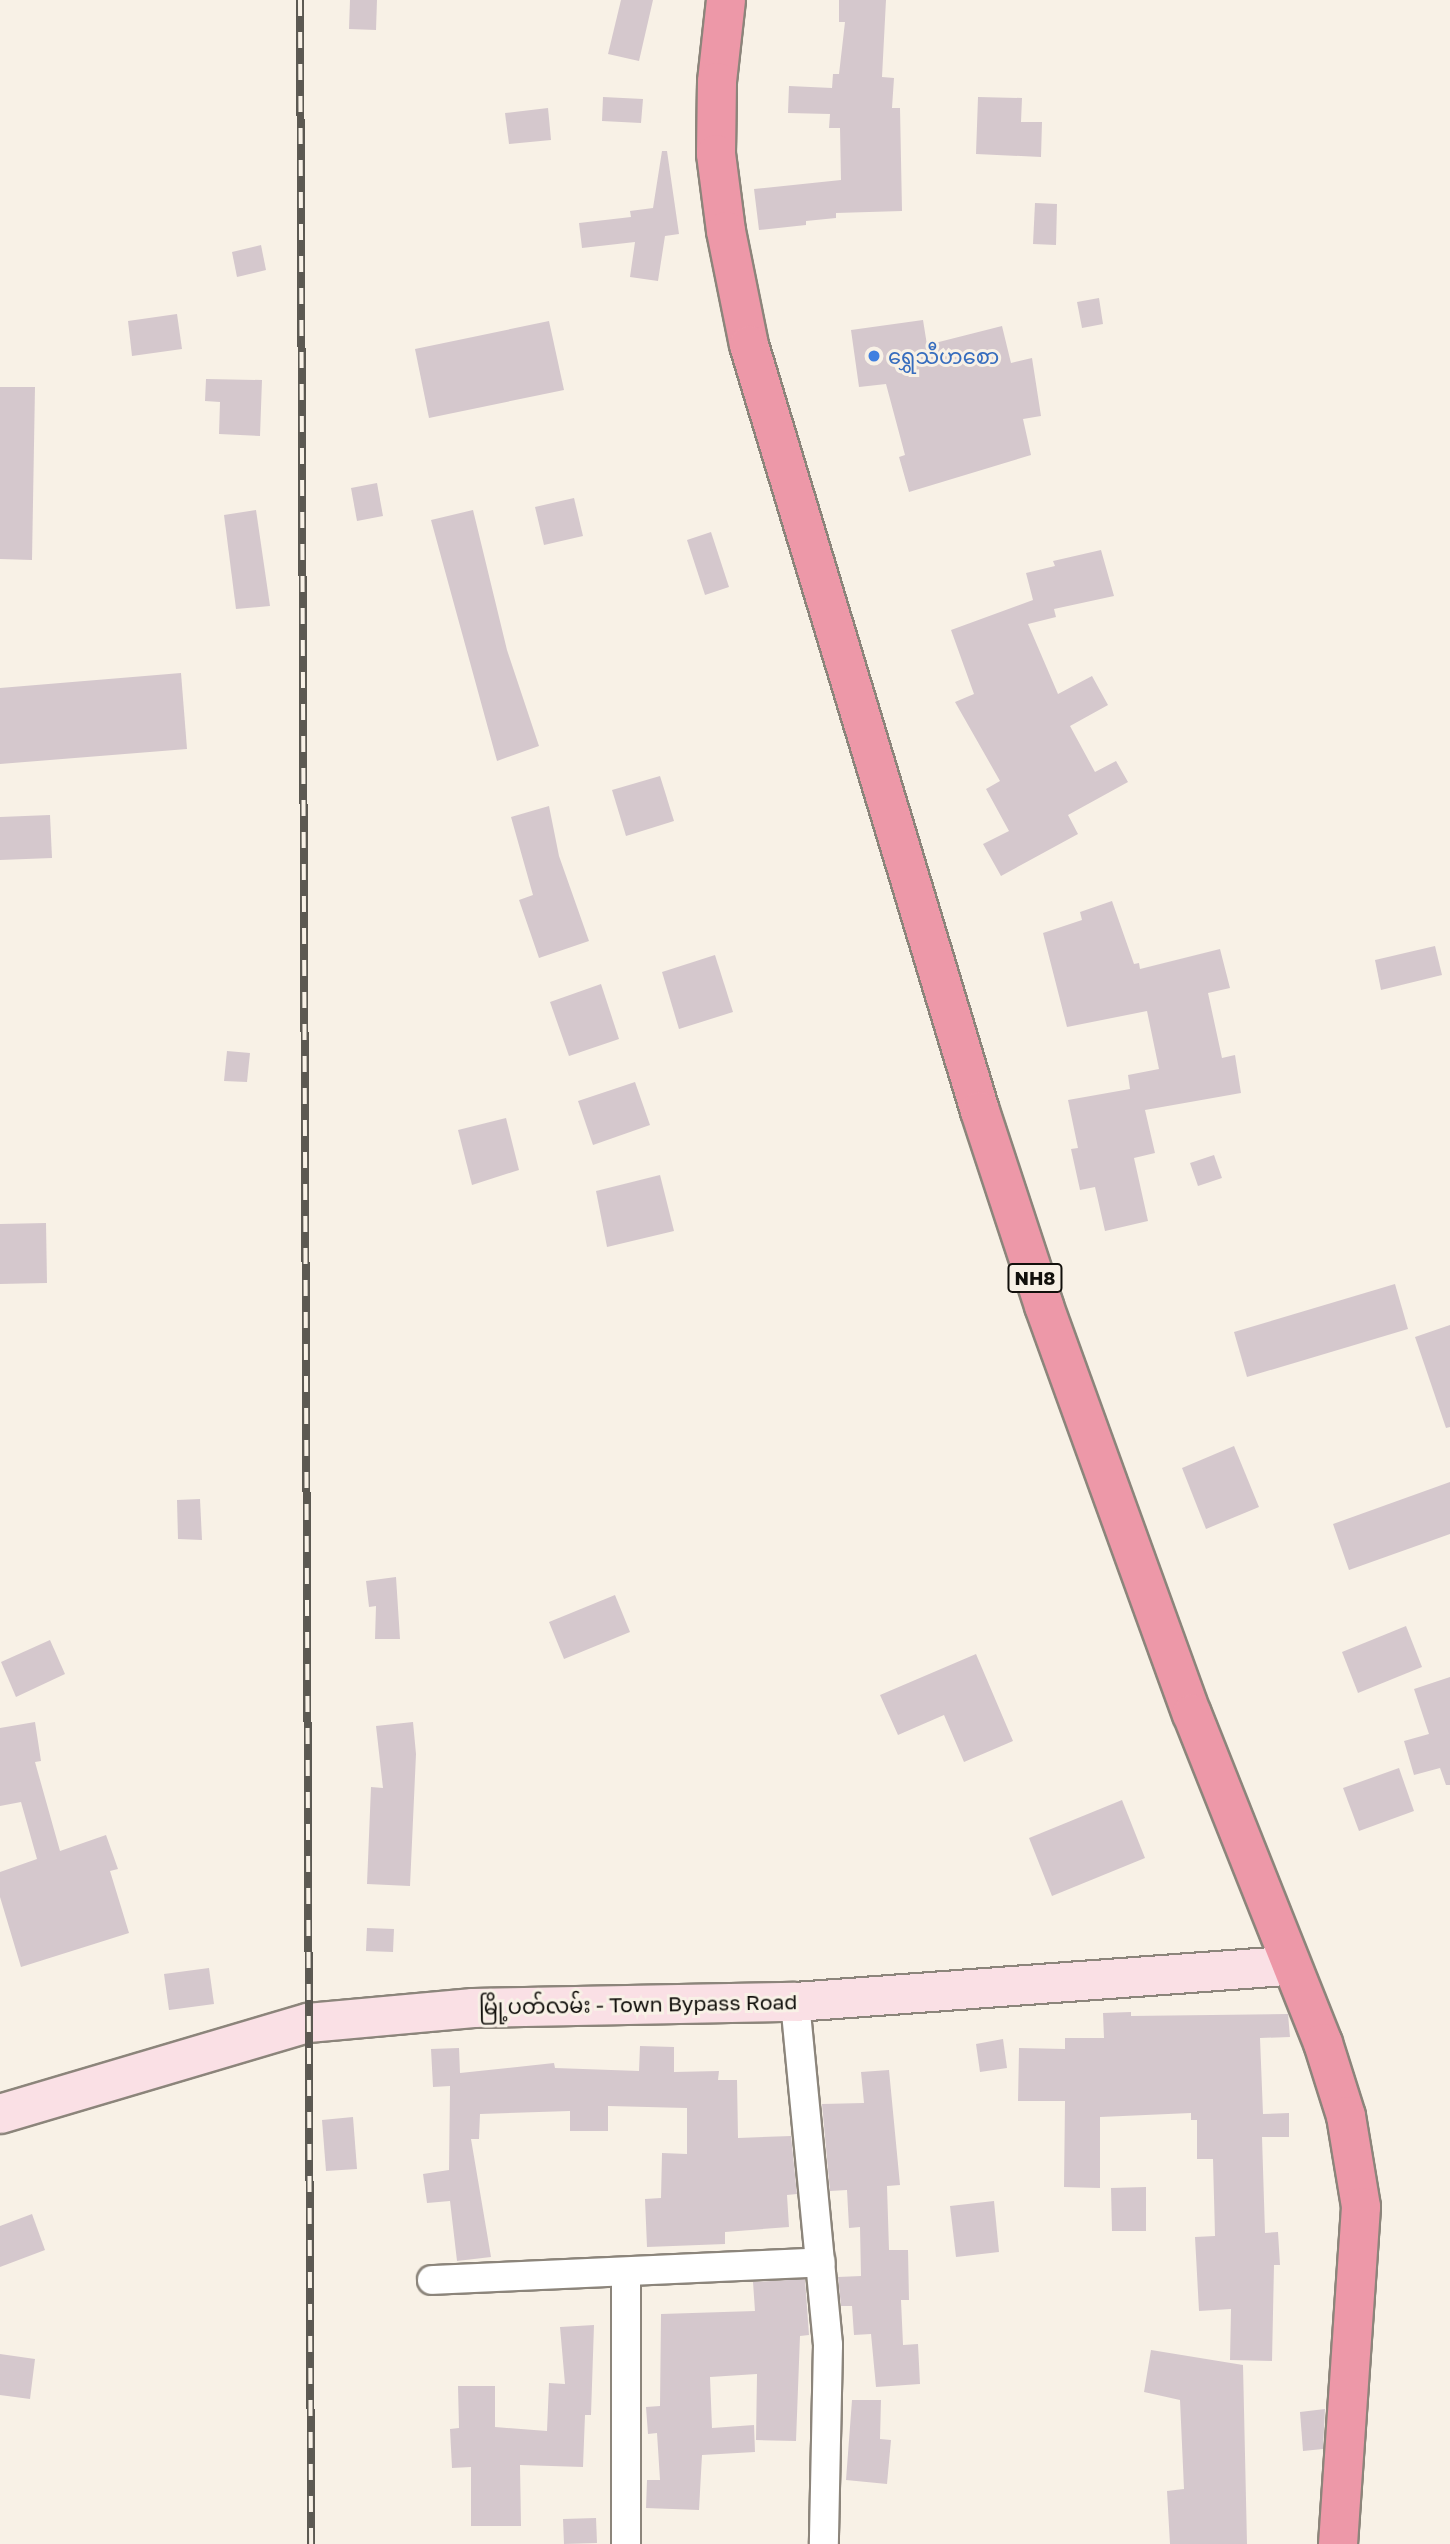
<!DOCTYPE html>
<html>
<head>
<meta charset="utf-8">
<style>
  body { margin:0 }
  #map { position:relative; width:1450px; height:2544px; overflow:hidden; background:#f8f1e6; font-family:"Golos Text","Noto Sans Myanmar",sans-serif }
  div>[style] { position:absolute }
  .building>* { inset:0; background:#d5c8cd }
  .roads { filter:drop-shadow(2px 0 #8c857b) drop-shadow(-2px 0 #8c857b) drop-shadow(0 2px #8c857b) drop-shadow(0 -2px #8c857b) }
  .street>* { height:28px; margin:-14px; padding:0 14px; transform-origin:14px; border-radius:14px; background:#fff }
  .secondary>* { height:38px; margin:-19px; padding:0 19px; transform-origin:19px; border-radius:19px; background:#fae0e5 }
  .highway>* { height:38px; margin:-19px; padding:0 19px; transform-origin:19px; border-radius:19px; background:#ed98a8 }
  .rail>* { height:8px; margin-top:-4px; transform-origin:0; background:repeating-linear-gradient(90deg,#f8f1e6 0 16px,#5c5952 0 32px); box-sizing:border-box; border-block:2px solid #5c5952 }
  .dots>* { width:19px; height:19px; translate:-50% -50%; box-sizing:border-box; border:4px solid #f8f1e6; border-radius:50% }
  span { translate:-50% -50%; white-space:nowrap; text-align:center; line-height:1.15; -webkit-text-stroke:6px #f8f1e6; paint-order:stroke }
  .shield-label span { padding:2px 5px; background:#f8f1e6; border:2px solid; border-radius:5px; -webkit-text-stroke-width:0 }
  .shield-label { font-size:19px; color:#12100c; font-weight:700 }
  .shop-label { font-size:21px; color:#366cbe }
  .left { translate:0 -50%; text-align:left }
  .street-label { font-size:21px; color:#12100c }
</style>
</head>
<body>
<div id="map">
  <div class="building">
    <i style="clip-path:polygon(350px 0,377px 0,376px 30px,349px 29px)"></i>
    <i style="clip-path:polygon(621px 0,653px 0,639px 61px,608px 54px)"></i>
    <i style="clip-path:polygon(839px 0,886px 0,882px 77px,894px 78px,892px 108px,900px 108px,902px 211px,836px 213px,836px 218px,806px 221px,806px 225px,759px 230px,754px 189px,841px 180px,840px 128px,829px 128px,830px 114px,788px 113px,789px 86px,832px 88px,833px 74px,839px 74px,845px 22px,839px 22px)"></i>
    <i style="clip-path:polygon(603px 97px,643px 99px,641px 123px,602px 121px)"></i>
    <i style="clip-path:polygon(978px 97px,1022px 98px,1021px 122px,1042px 122px,1041px 157px,976px 154px)"></i>
    <i style="clip-path:polygon(548px 108px,551px 140px,509px 144px,505px 113px)"></i>
    <i style="clip-path:polygon(662px 151px,667px 151px,679px 234px,665px 236px,658px 281px,630px 277px,635px 242px,582px 248px,579px 223px,631px 217px,630px 211px,653px 208px)"></i>
    <i style="clip-path:polygon(1035px 203px,1057px 204px,1056px 245px,1033px 244px)"></i>
    <i style="clip-path:polygon(261px 245px,266px 270px,237px 277px,232px 252px)"></i>
    <i style="clip-path:polygon(1099px 298px,1103px 324px,1082px 328px,1077px 302px)"></i>
    <i style="clip-path:polygon(177px 314px,182px 349px,132px 356px,128px 321px)"></i>
    <i style="clip-path:polygon(923px 320px,927px 345px,1002px 326px,1011px 363px,1032px 358px,1041px 416px,1023px 419px,1031px 455px,909px 492px,899px 457px,905px 455px,886px 384px,859px 387px,851px 330px)"></i>
    <i style="clip-path:polygon(549px 321px,564px 390px,429px 418px,415px 349px)"></i>
    <i style="clip-path:polygon(206px 379px,262px 380px,260px 436px,219px 434px,220px 402px,205px 401px)"></i>
    <i style="clip-path:polygon(0 387px,35px 387px,32px 560px,0 559px)"></i>
    <i style="clip-path:polygon(377px 483px,383px 516px,357px 521px,351px 488px)"></i>
    <i style="clip-path:polygon(574px 498px,583px 536px,544px 545px,535px 507px)"></i>
    <i style="clip-path:polygon(256px 510px,270px 606px,236px 609px,224px 515px)"></i>
    <i style="clip-path:polygon(473px 510px,507px 650px,539px 746px,497px 761px,431px 520px)"></i>
    <i style="clip-path:polygon(711px 532px,729px 587px,705px 595px,687px 540px)"></i>
    <i style="clip-path:polygon(1101px 550px,1114px 596px,1054px 609px,1056px 617px,1028px 624px,1058px 694px,1092px 676px,1108px 705px,1070px 726px,1095px 772px,1116px 761px,1128px 782px,1068px 815px,1078px 834px,1001px 876px,983px 844px,1009px 831px,986px 789px,1000px 781px,955px 702px,974px 694px,951px 630px,1033px 600px,1026px 573px,1055px 566px,1053px 561px)"></i>
    <i style="clip-path:polygon(181px 673px,187px 749px,0 764px,0 688px)"></i>
    <i style="clip-path:polygon(660px 776px,674px 821px,626px 836px,612px 790px)"></i>
    <i style="clip-path:polygon(549px 806px,559px 856px,589px 941px,539px 958px,519px 900px,533px 895px,511px 817px)"></i>
    <i style="clip-path:polygon(50px 815px,52px 858px,0 860px,0 817px)"></i>
    <i style="clip-path:polygon(1112px 901px,1134px 964px,1139px 963px,1140px 969px,1220px 949px,1230px 988px,1208px 993px,1222px 1058px,1235px 1055px,1241px 1093px,1145px 1110px,1155px 1153px,1134px 1158px,1148px 1221px,1105px 1231px,1095px 1187px,1080px 1190px,1071px 1149px,1078px 1148px,1068px 1100px,1130px 1089px,1128px 1075px,1159px 1069px,1147px 1011px,1067px 1027px,1043px 933px,1082px 920px,1080px 912px)"></i>
    <i style="clip-path:polygon(1435px 946px,1442px 975px,1381px 990px,1375px 960px)"></i>
    <i style="clip-path:polygon(715px 955px,733px 1012px,679px 1029px,662px 972px)"></i>
    <i style="clip-path:polygon(601px 984px,619px 1039px,569px 1056px,550px 1002px)"></i>
    <i style="clip-path:polygon(227px 1051px,250px 1053px,247px 1082px,224px 1081px)"></i>
    <i style="clip-path:polygon(635px 1082px,650px 1125px,593px 1145px,578px 1101px)"></i>
    <i style="clip-path:polygon(506px 1118px,519px 1170px,472px 1185px,458px 1130px)"></i>
    <i style="clip-path:polygon(1214px 1155px,1222px 1178px,1198px 1186px,1190px 1163px)"></i>
    <i style="clip-path:polygon(660px 1175px,674px 1231px,607px 1247px,596px 1191px)"></i>
    <i style="clip-path:polygon(46px 1223px,47px 1283px,0 1284px,0 1224px)"></i>
    <i style="clip-path:polygon(1395px 1284px,1408px 1329px,1247px 1377px,1234px 1332px)"></i>
    <i style="clip-path:polygon(1450px 1325px,1450px 1427px,1446px 1428px,1415px 1337px)"></i>
    <i style="clip-path:polygon(1234px 1446px,1259px 1507px,1206px 1529px,1182px 1468px)"></i>
    <i style="clip-path:polygon(1450px 1482px,1450px 1534px,1349px 1570px,1333px 1524px)"></i>
    <i style="clip-path:polygon(200px 1499px,202px 1540px,178px 1539px,177px 1500px)"></i>
    <i style="clip-path:polygon(396px 1577px,400px 1639px,375px 1639px,376px 1606px,369px 1607px,366px 1581px)"></i>
    <i style="clip-path:polygon(615px 1595px,630px 1632px,564px 1659px,549px 1622px)"></i>
    <i style="clip-path:polygon(1406px 1626px,1422px 1667px,1358px 1693px,1342px 1652px)"></i>
    <i style="clip-path:polygon(50px 1640px,65px 1674px,16px 1697px,1px 1662px)"></i>
    <i style="clip-path:polygon(976px 1654px,1013px 1741px,964px 1762px,944px 1715px,898px 1735px,880px 1695px)"></i>
    <i style="clip-path:polygon(1450px 1677px,1450px 1785px,1446px 1785px,1440px 1768px,1414px 1775px,1404px 1741px,1429px 1734px,1414px 1689px)"></i>
    <i style="clip-path:polygon(35px 1722px,41px 1761px,35px 1762px,60px 1851px,106px 1835px,118px 1869px,110px 1871px,129px 1933px,21px 1967px,0 1897px,0 1872px,37px 1859px,21px 1802px,0 1806px,0 1728px)"></i>
    <i style="clip-path:polygon(413px 1722px,416px 1754px,410px 1886px,367px 1884px,371px 1787px,383px 1788px,376px 1726px)"></i>
    <i style="clip-path:polygon(1399px 1768px,1414px 1811px,1359px 1831px,1343px 1788px)"></i>
    <i style="clip-path:polygon(1122px 1800px,1145px 1858px,1052px 1896px,1029px 1838px)"></i>
    <i style="clip-path:polygon(367px 1928px,394px 1929px,393px 1952px,366px 1951px)"></i>
    <i style="clip-path:polygon(209px 1968px,214px 2004px,169px 2010px,164px 1974px)"></i>
    <i style="clip-path:polygon(1131px 2012px,1131px 2016px,1288px 2014px,1290px 2037px,1260px 2038px,1263px 2114px,1289px 2113px,1289px 2137px,1262px 2137px,1265px 2233px,1278px 2232px,1280px 2265px,1274px 2265px,1272px 2361px,1230px 2360px,1231px 2309px,1199px 2311px,1195px 2237px,1215px 2236px,1213px 2159px,1197px 2159px,1197px 2120px,1191px 2120px,1191px 2113px,1100px 2117px,1100px 2188px,1064px 2187px,1065px 2101px,1018px 2101px,1019px 2048px,1065px 2049px,1065px 2038px,1104px 2038px,1103px 2013px)"></i>
    <i style="clip-path:polygon(1003px 2039px,1007px 2068px,980px 2072px,976px 2044px)"></i>
    <i style="clip-path:polygon(640px 2046px,674px 2047px,674px 2072px,719px 2071px,718px 2080px,737px 2080px,738px 2138px,791px 2136px,797px 2194px,787px 2195px,789px 2227px,725px 2232px,725px 2244px,647px 2247px,645px 2199px,661px 2198px,662px 2153px,687px 2154px,687px 2108px,608px 2106px,608px 2131px,570px 2131px,570px 2111px,480px 2114px,479px 2139px,471px 2139px,491px 2257px,457px 2261px,450px 2201px,427px 2203px,423px 2174px,449px 2170px,450px 2086px,433px 2087px,431px 2049px,459px 2048px,460px 2073px,554px 2063px,555px 2068px,639px 2071px)"></i>
    <i style="clip-path:polygon(889px 2070px,900px 2185px,887px 2186px,889px 2250px,908px 2250px,909px 2300px,901px 2300px,903px 2345px,918px 2344px,920px 2384px,876px 2387px,871px 2334px,854px 2335px,852px 2306px,841px 2306px,838px 2277px,861px 2276px,860px 2227px,849px 2228px,847px 2190px,830px 2191px,822px 2104px,864px 2103px,861px 2072px)"></i>
    <i style="clip-path:polygon(353px 2117px,357px 2169px,326px 2171px,322px 2120px)"></i>
    <i style="clip-path:polygon(1146px 2187px,1146px 2231px,1112px 2231px,1111px 2188px)"></i>
    <i style="clip-path:polygon(994px 2201px,999px 2252px,956px 2257px,950px 2206px)"></i>
    <i style="clip-path:polygon(32px 2214px,45px 2250px,0 2267px,0 2226px)"></i>
    <i style="clip-path:polygon(805px 2279px,809px 2335px,800px 2336px,796px 2441px,756px 2440px,757px 2374px,710px 2377px,712px 2428px,754px 2425px,755px 2452px,702px 2455px,699px 2510px,646px 2508px,647px 2480px,660px 2480px,657px 2433px,648px 2434px,646px 2407px,660px 2406px,661px 2314px,755px 2311px,753px 2282px)"></i>
    <i style="clip-path:polygon(594px 2325px,591px 2415px,585px 2415px,583px 2467px,520px 2465px,521px 2526px,471px 2526px,471px 2467px,452px 2468px,450px 2429px,459px 2428px,458px 2386px,495px 2386px,495px 2427px,547px 2431px,549px 2383px,565px 2384px,560px 2327px)"></i>
    <i style="clip-path:polygon(1151px 2350px,1243px 2365px,1247px 2544px,1170px 2544px,1167px 2491px,1184px 2489px,1180px 2400px,1144px 2392px)"></i>
    <i style="clip-path:polygon(0 2354px,35px 2359px,30px 2399px,0 2395px)"></i>
    <i style="clip-path:polygon(852px 2400px,881px 2400px,880px 2439px,891px 2440px,887px 2484px,846px 2480px)"></i>
    <i style="clip-path:polygon(1325px 2409px,1323px 2449px,1303px 2451px,1300px 2412px)"></i>
    <i style="clip-path:polygon(596px 2518px,597px 2543px,564px 2544px,563px 2519px)"></i>
  </div>
  <div class="roads">
    <div class="street">
      <i style="left:795px;top:2002px;width:345px;rotate:84.5deg"></i>
      <i style="left:828px;top:2345px;width:199px;rotate:91.2deg"></i>
      <i style="left:432px;top:2280px;width:389px;rotate:-2.6deg"></i>
      <i style="left:626px;top:2544px;width:270px;rotate:-90deg"></i>
    </div>
    <div class="secondary">
      <i style="left:0;top:2114px;width:321px;rotate:-16.5deg"></i>
      <i style="left:308px;top:2023px;width:166px;rotate:-5.2deg"></i>
      <i style="left:473px;top:2008px;width:322px;rotate:-1.1deg"></i>
      <i style="left:795px;top:2002px;width:495px;rotate:-4.2deg"></i>
    </div>
    <div class="highway">
      <i style="left:726px;top:0;width:82px;rotate:96.3deg"></i>
      <i style="left:717px;top:82px;width:72px;rotate:90.8deg"></i>
      <i style="left:716px;top:154px;width:78px;rotate:82.6deg"></i>
      <i style="left:726px;top:231px;width:116px;rotate:78.6deg"></i>
      <i style="left:749px;top:345px;width:800px;rotate:73.22deg"></i>
      <i style="left:980px;top:1111px;width:205px;rotate:71.8deg"></i>
      <i style="left:1044px;top:1306px;width:434px;rotate:70.1deg"></i>
      <i style="left:1192px;top:1714px;width:354px;rotate:68.3deg"></i>
      <i style="left:1323px;top:2043px;width:77px;rotate:72.5deg"></i>
      <i style="left:1346px;top:2116px;width:92px;rotate:80.6deg"></i>
      <i style="left:1361px;top:2207px;width:338px;rotate:93.9deg"></i>
    </div>
  </div>
  <div class="rail">
    <i style="left:300px;top:0;width:2544px;rotate:89.75deg"></i>
  </div>
  <div class="dots">
    <i style="left:874px;top:356px;background:#3f7fe0"></i>
  </div>
  <div class="shield-label">
    <span style="left:1035px;top:1278px">NH8</span>
  </div>
  <div class="shop-label">
    <span class="left" style="left:888px;top:356px">ရွှေသီဟစော</span>
  </div>
  <div class="street-label">
    <span style="left:638px;top:2004px;rotate:-1deg">မြို့ပတ်လမ်း - Town Bypass Road</span>
  </div>
</div>
</body>
</html>
